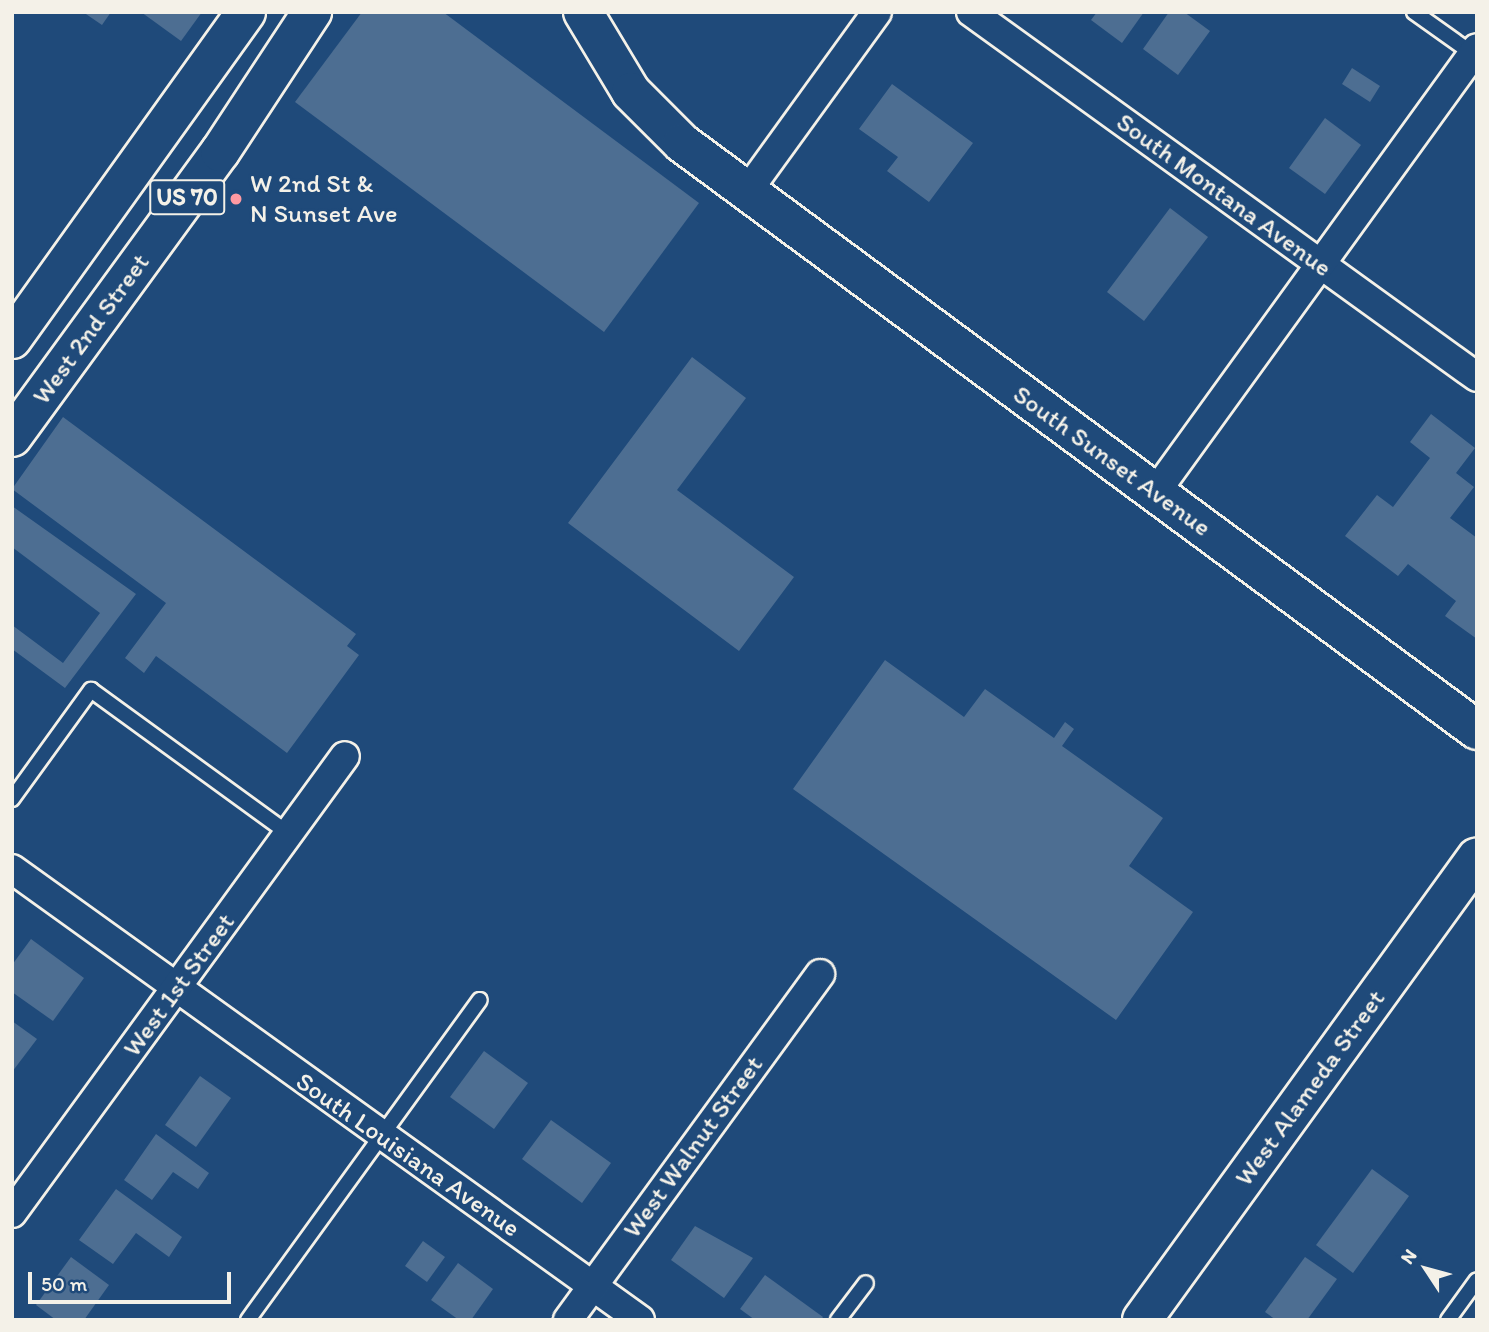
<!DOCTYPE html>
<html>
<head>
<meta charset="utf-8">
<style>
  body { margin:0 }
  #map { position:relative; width:1489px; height:1332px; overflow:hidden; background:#1f4a7a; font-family:Itim,sans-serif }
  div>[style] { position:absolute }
  .building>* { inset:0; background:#4d6e92 }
  .roads { filter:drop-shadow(2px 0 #f4f1e8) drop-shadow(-2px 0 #f4f1e8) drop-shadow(0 2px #f4f1e8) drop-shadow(0 -2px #f4f1e8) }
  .lane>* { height:14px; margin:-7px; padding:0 7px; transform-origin:7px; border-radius:7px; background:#1f4a7a }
  .street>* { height:28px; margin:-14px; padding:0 14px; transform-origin:14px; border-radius:14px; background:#1f4a7a }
  .secondary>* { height:38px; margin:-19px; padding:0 19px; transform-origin:19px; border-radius:19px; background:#1f4a7a }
  .primary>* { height:38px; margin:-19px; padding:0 19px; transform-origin:19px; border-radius:19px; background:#1f4a7a }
  .dots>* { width:19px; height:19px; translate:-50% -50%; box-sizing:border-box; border:4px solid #1f4a7a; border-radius:50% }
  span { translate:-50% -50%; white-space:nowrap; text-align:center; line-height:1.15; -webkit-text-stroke:6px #1f4a7a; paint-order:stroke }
  .shield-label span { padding:2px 5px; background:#1f4a7a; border:2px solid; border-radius:5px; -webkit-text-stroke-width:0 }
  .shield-label { font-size:24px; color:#f4f1e8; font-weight:700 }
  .poi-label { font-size:26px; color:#f4f1e8 }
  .left { translate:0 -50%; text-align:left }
  .street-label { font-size:26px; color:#f4f1e8 }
  .frame { position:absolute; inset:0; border:14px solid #f4f1e8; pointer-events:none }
  .north { position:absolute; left:1391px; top:1234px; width:70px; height:70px; -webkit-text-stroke:5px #1f4a7a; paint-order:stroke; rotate:306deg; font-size:19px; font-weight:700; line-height:28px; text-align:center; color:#f4f1e8 }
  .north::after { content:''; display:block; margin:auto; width:24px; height:32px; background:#f4f1e8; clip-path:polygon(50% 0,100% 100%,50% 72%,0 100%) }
  .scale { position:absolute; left:28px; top:1272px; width:203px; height:32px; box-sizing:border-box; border:4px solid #f4f1e8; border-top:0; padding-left:9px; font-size:21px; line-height:24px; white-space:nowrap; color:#f4f1e8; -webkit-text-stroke:5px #1f4a7a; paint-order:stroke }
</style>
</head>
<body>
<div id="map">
  <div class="building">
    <i style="clip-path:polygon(83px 12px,111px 12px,102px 25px)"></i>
    <i style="clip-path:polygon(141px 12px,202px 12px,181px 41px)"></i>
    <i style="clip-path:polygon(362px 12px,443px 12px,699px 203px,604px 332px,295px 102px)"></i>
    <i style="clip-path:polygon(1097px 12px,1144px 12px,1122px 43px,1091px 20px)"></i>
    <i style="clip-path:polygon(1169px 12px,1184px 12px,1210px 31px,1178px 75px,1143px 49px)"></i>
    <i style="clip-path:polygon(1352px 68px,1380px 86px,1370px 102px,1342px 84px)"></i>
    <i style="clip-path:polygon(892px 84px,973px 143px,929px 202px,887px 171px,898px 157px,859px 129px)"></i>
    <i style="clip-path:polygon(1325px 118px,1361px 145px,1325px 194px,1289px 168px)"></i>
    <i style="clip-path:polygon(1170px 208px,1208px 237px,1144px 321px,1107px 292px)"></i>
    <i style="clip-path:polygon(692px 357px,746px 398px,677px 490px,794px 577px,739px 651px,568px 523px)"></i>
    <i style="clip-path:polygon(1431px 414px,1475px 448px,1456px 473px,1474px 487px,1450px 518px,1477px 538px,1477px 639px,1445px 616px,1456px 601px,1408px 564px,1398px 576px,1345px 536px,1377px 495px,1393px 507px,1430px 458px,1410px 442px)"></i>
    <i style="clip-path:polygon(63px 417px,356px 634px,347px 646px,359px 655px,287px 753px,156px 656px,144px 673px,125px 658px,166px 603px,12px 489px)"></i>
    <i style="clip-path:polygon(12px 506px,136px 594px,65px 688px,12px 649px,12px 625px,63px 663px,100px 613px,12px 547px)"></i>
    <i style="clip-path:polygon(885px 660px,964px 717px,985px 689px,1054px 738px,1065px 722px,1074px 729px,1062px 746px,1163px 818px,1129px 866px,1193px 912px,1116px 1020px,793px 789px)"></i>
    <i style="clip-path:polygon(31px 939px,84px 978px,53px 1021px,12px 992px,12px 965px)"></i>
    <i style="clip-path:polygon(12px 1021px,37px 1039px,12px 1072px)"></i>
    <i style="clip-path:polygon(484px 1051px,528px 1083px,494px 1129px,450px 1097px)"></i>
    <i style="clip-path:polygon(200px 1076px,231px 1098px,196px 1147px,165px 1125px)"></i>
    <i style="clip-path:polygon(551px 1120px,611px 1163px,582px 1203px,522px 1159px)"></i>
    <i style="clip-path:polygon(156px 1134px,209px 1173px,198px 1189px,173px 1172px,152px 1200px,124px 1180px)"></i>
    <i style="clip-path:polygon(1372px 1169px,1409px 1196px,1353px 1273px,1316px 1245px)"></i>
    <i style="clip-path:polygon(116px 1189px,182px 1237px,169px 1257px,136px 1233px,113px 1264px,79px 1240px)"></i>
    <i style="clip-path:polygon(695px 1226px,753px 1258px,724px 1298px,671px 1260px)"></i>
    <i style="clip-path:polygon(423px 1241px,445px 1257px,427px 1282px,405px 1266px)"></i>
    <i style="clip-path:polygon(71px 1257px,109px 1285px,84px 1320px,56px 1320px,36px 1305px)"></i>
    <i style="clip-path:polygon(1305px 1257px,1337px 1279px,1307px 1320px,1276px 1320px,1265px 1312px)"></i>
    <i style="clip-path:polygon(458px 1263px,493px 1289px,471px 1320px,459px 1320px,431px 1300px)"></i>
    <i style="clip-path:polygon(765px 1275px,823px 1317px,821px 1320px,755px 1320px,740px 1309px)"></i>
  </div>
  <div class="roads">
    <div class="lane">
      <i style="left:1414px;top:12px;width:76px;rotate:35.4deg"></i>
      <i style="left:12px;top:799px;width:135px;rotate:-54.1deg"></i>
      <i style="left:91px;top:690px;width:243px;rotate:36deg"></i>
      <i style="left:248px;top:1320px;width:395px;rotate:-54.1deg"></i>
      <i style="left:838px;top:1320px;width:46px;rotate:-52.9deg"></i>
      <i style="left:1448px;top:1320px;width:49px;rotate:-54.1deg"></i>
    </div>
    <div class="street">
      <i style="left:971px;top:12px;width:624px;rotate:35.8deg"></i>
      <i style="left:746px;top:193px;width:223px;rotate:-54.1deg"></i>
      <i style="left:1155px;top:493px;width:549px;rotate:-54.11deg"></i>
      <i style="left:12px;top:869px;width:773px;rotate:35.68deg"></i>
      <i style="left:12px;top:1213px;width:565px;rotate:-53.92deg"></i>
      <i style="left:568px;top:1320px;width:428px;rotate:-53.9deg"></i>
    </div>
    <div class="secondary">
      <i style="left:583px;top:12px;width:93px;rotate:59deg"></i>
      <i style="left:631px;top:92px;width:72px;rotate:45deg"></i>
      <i style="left:682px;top:143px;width:988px;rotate:36.44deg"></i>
      <i style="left:1142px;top:1320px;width:571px;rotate:-54.11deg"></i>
    </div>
    <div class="primary">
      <i style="left:12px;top:339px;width:402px;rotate:-54.4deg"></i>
      <i style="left:12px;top:437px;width:353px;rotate:-53.9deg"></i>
      <i style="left:220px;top:152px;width:168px;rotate:-56.7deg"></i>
    </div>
  </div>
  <div class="dots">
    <i style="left:236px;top:199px;background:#ff9aa2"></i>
  </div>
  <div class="shield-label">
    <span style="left:187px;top:197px">US 70</span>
  </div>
  <div class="poi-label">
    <span class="left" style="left:250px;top:199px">W 2nd St &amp;<br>N Sunset Ave</span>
  </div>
  <div class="street-label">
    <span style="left:1224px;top:195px;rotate:36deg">South Montana Avenue</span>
    <span style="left:91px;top:329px;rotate:-54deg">West 2nd Street</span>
    <span style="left:1112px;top:461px;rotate:36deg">South Sunset Avenue</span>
    <span style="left:179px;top:985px;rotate:-54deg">West 1st Street</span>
    <span style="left:1310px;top:1088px;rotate:-54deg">West Alameda Street</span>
    <span style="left:693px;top:1147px;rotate:-54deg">West Walnut Street</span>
    <span style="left:408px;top:1155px;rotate:35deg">South Louisiana Avenue</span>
  </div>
  <div class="frame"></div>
  <div class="north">N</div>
  <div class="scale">50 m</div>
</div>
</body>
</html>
